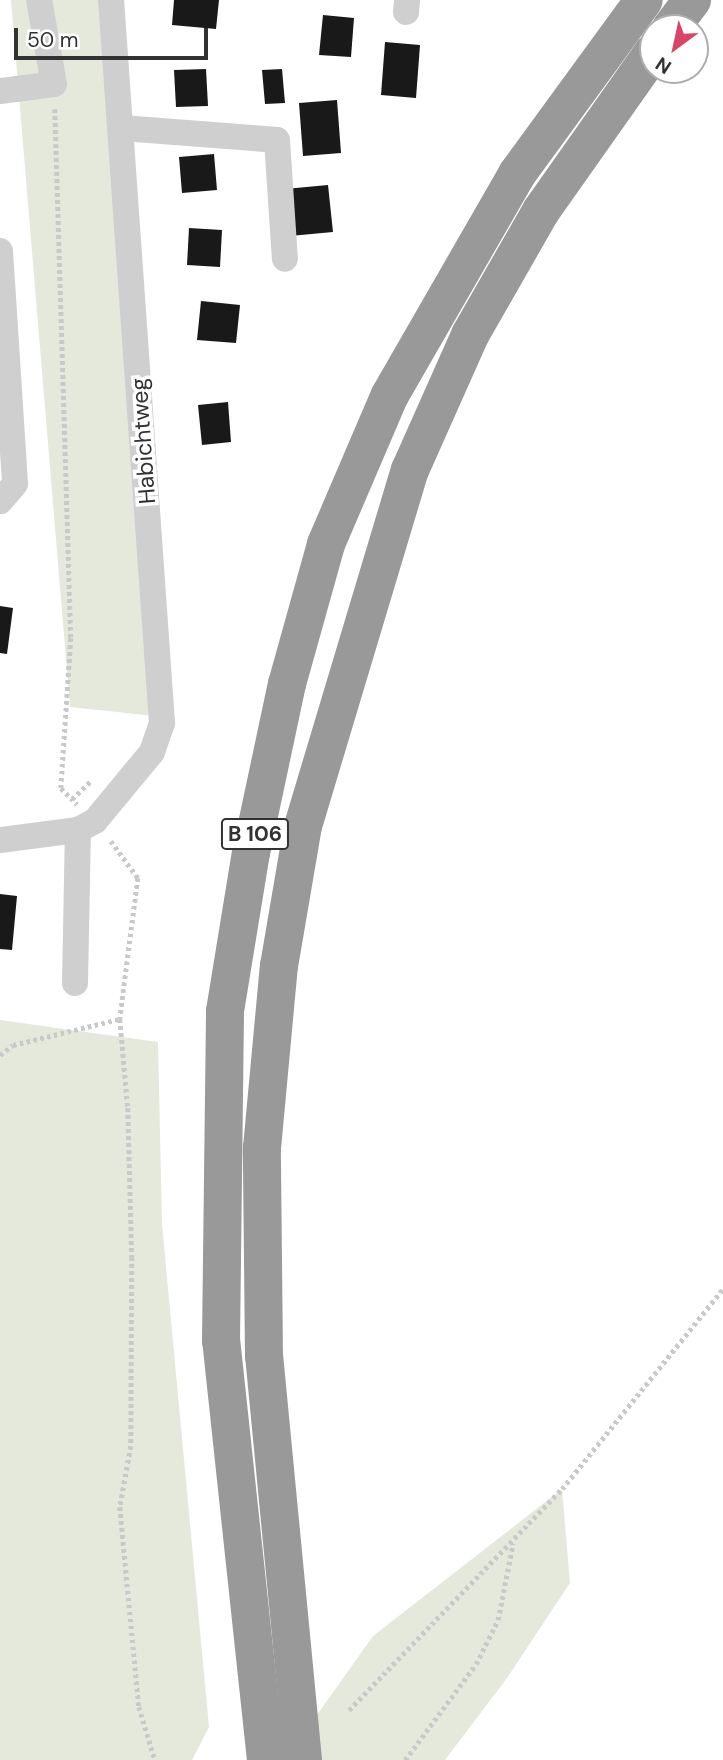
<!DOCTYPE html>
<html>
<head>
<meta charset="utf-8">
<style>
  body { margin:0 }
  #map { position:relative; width:723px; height:1760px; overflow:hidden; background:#fff; font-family:"DM Sans",sans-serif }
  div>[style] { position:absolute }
  .green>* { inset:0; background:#e4e9dc }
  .building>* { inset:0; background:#191919 }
  .path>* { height:4.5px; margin-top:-2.25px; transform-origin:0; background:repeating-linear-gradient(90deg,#c9c9c9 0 3.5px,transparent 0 7px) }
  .minor>* { height:26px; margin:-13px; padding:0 13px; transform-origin:13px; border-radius:13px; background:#cfcfcf }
  .highway>* { height:38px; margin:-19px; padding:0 19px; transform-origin:19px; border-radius:19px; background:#999 }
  span { translate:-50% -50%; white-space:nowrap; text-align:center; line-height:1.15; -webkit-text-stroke:7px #fff; paint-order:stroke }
  .shield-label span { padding:2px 5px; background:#fff; border:2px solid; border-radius:5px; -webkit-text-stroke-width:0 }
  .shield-label { font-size:21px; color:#323232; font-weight:700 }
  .street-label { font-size:23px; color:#323232 }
  .north { position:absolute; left:639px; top:14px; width:70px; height:70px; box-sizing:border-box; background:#fff; border:2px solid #adadad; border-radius:50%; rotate:213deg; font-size:19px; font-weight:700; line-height:28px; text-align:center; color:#323232 }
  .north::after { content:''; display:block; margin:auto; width:24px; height:32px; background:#da4468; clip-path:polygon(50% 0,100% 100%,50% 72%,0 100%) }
  .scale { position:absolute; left:14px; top:28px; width:194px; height:32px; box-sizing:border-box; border:4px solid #323232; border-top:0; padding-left:9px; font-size:21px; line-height:24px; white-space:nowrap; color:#323232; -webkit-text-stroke:5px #fff; paint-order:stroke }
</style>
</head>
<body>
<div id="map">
  <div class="green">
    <i style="clip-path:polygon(11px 0,101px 0,164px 717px,70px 707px)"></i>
    <i style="clip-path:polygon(0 1020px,158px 1042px,162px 1224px,209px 1727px,192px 1760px,0 1760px)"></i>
    <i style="clip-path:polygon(562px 1489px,570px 1583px,507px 1678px,445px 1760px,285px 1760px,373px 1636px)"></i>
  </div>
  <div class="building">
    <i style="clip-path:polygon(174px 0,219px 0,216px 29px,172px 25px)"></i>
    <i style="clip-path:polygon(323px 15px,354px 18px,351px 57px,319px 55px)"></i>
    <i style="clip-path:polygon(385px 42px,420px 45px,416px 98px,381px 95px)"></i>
    <i style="clip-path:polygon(206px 69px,208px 106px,176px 107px,174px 70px)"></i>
    <i style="clip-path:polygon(282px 69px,285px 103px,265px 104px,262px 70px)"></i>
    <i style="clip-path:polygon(337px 100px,341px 153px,303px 156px,299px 103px)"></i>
    <i style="clip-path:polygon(214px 154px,217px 190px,182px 193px,179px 157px)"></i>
    <i style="clip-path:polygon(328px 185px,333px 232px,290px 236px,285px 189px)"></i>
    <i style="clip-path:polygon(189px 228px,222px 230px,220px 267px,187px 265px)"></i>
    <i style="clip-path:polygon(201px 301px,240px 305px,236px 343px,197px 340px)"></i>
    <i style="clip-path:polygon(228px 402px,231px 442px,202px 445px,198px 405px)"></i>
    <i style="clip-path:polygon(0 606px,13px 608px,7px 654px,0 653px)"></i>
    <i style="clip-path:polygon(0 894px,17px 896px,12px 950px,0 949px)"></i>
  </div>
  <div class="path">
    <i style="left:55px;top:109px;width:529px;rotate:88.27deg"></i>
    <i style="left:71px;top:638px;width:150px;rotate:93.8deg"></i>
    <i style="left:61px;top:788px;width:23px;rotate:45deg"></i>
    <i style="left:72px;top:799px;width:28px;rotate:-44deg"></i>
    <i style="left:111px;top:841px;width:46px;rotate:53.9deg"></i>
    <i style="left:138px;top:878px;width:142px;rotate:97.3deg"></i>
    <i style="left:120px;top:1019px;width:89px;rotate:84.9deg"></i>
    <i style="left:128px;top:1108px;width:149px;rotate:88.5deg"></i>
    <i style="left:132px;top:1257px;width:189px;rotate:90.3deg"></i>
    <i style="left:131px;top:1446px;width:62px;rotate:100.2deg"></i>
    <i style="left:120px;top:1507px;width:201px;rotate:84.6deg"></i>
    <i style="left:139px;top:1707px;width:55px;rotate:73.2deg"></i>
    <i style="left:0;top:1055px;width:16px;rotate:-38deg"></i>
    <i style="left:13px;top:1045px;width:110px;rotate:-13.7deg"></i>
    <i style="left:349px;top:1710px;width:307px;rotate:-46.1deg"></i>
    <i style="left:562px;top:1489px;width:257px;rotate:-51.2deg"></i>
    <i style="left:405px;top:1760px;width:119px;rotate:-53.5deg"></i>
    <i style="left:476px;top:1664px;width:49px;rotate:-63.4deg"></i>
    <i style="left:498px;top:1620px;width:78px;rotate:-79deg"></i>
  </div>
  <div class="minor">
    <i style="left:406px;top:12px;width:12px;rotate:-85deg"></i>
    <i style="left:0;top:91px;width:54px;rotate:-7.4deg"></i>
    <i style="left:54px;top:84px;width:85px;rotate:-100.1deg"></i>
    <i style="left:122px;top:128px;width:155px;rotate:4.4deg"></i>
    <i style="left:277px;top:140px;width:119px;rotate:86.2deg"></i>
    <i style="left:0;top:251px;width:233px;rotate:86.3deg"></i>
    <i style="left:15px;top:484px;width:23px;rotate:131deg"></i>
    <i style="left:0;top:840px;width:79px;rotate:-7.3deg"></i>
    <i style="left:78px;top:830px;width:19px;rotate:-28deg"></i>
    <i style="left:95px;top:821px;width:89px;rotate:-50.4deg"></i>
    <i style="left:152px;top:752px;width:31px;rotate:-71deg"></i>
    <i style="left:162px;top:723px;width:725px;rotate:-94.03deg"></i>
    <i style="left:75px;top:983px;width:153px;rotate:-88.9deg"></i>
  </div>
  <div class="highway">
    <i style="left:671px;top:28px;width:35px;rotate:-53deg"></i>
    <i style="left:266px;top:1760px;width:421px;rotate:-96.1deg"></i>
    <i style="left:221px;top:1341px;width:330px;rotate:-89.3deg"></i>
    <i style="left:225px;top:1011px;width:160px;rotate:-80.7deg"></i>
    <i style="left:251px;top:853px;width:173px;rotate:-78deg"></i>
    <i style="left:287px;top:684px;width:145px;rotate:-74.4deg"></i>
    <i style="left:326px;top:544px;width:162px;rotate:-66.8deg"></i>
    <i style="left:390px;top:395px;width:255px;rotate:-60.1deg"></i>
    <i style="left:517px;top:174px;width:215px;rotate:-53.9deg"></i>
    <i style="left:303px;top:1760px;width:406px;rotate:-95.5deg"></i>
    <i style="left:264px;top:1356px;width:208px;rotate:-90.6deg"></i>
    <i style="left:262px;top:1148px;width:183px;rotate:-84.7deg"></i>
    <i style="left:279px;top:966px;width:142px;rotate:-80.3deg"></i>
    <i style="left:303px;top:826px;width:372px;rotate:-73.3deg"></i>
    <i style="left:410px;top:470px;width:148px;rotate:-66deg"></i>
    <i style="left:470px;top:335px;width:143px;rotate:-60.2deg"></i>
    <i style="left:541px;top:211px;width:194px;rotate:-54.8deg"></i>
  </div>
  <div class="shield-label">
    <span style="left:255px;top:834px">B 106</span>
  </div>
  <div class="street-label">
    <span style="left:143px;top:441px;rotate:-94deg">Habichtweg</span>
  </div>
  <div class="north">N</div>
  <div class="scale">50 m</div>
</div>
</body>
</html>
